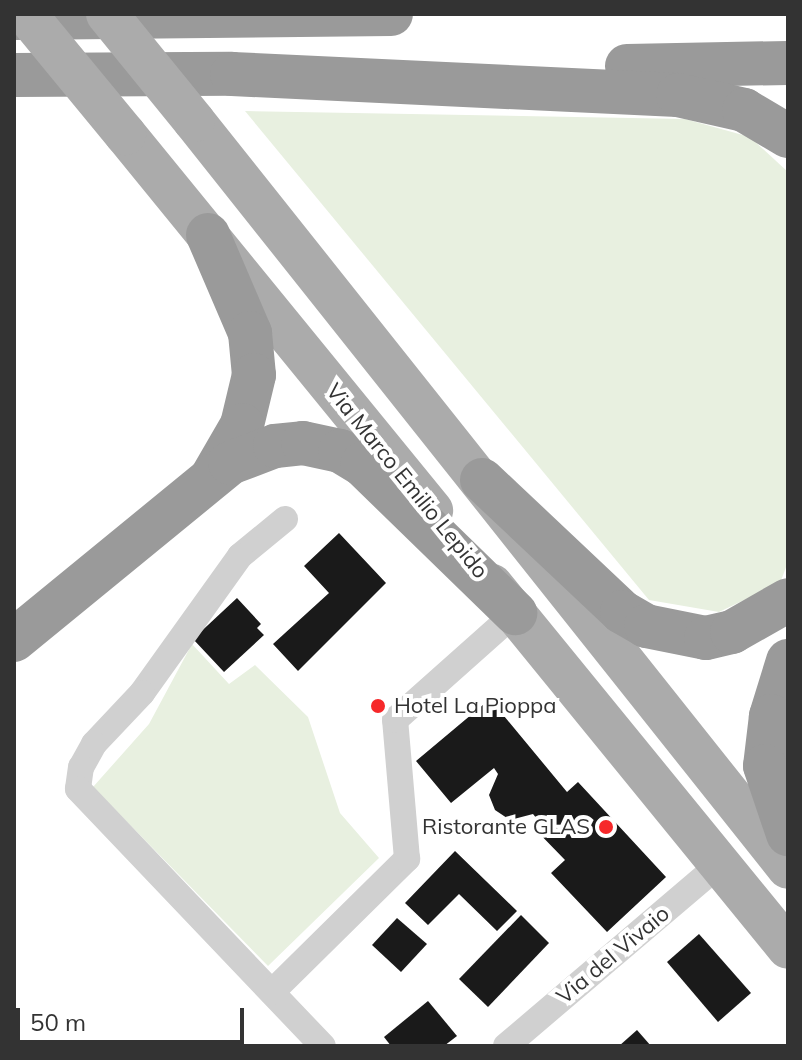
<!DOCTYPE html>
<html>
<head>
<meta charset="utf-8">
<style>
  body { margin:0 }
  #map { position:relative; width:802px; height:1060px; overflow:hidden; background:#fff; font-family:Mulish,sans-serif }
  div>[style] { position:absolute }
  .green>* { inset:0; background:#e8f0e0 }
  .building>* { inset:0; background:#1a1a1a }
  .street>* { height:26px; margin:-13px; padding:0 13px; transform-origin:13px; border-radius:13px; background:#d0d0d0 }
  .primary>* { height:42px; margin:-21px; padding:0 21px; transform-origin:21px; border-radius:21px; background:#ababab }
  .highway>* { height:44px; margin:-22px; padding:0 22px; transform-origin:22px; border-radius:22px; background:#9a9a9a }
  .primary-bridge>* { height:42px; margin:-21px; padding:0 21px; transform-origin:21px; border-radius:21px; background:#ababab }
  .dots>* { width:22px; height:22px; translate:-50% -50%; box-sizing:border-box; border:4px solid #fff; border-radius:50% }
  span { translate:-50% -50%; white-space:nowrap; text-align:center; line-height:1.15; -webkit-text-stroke:8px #fff; paint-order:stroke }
  .street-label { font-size:22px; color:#333 }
  .poi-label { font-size:22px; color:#333 }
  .left { translate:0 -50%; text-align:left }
  .right { translate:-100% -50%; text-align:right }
  .frame { position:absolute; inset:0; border:16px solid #333; pointer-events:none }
  .scale { position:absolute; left:16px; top:1008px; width:228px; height:36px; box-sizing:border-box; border:4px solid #333; border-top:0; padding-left:10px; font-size:24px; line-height:28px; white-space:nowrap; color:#333; -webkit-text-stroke:6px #fff; paint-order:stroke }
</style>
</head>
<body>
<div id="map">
  <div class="green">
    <i style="clip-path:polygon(245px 111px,685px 119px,750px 137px,788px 172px,788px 562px,780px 583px,719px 612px,649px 600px)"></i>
    <i style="clip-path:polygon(192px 644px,229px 684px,255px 665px,308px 717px,340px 813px,379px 858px,268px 966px,93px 787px,149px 724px)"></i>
  </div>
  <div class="building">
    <i style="clip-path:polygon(339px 533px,386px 583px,298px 671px,273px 644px,329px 593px,304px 566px)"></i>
    <i style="clip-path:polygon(237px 598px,261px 624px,257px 628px,264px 635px,224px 672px,193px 639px)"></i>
    <i style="clip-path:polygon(490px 699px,567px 792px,578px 782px,666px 877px,607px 932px,551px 873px,565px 860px,531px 825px,537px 819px,533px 814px,510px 820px,495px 810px,489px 795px,498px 774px,494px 768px,451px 803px,416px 761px)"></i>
    <i style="clip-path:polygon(455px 851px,517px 911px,497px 931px,459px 894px,428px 925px,405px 903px)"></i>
    <i style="clip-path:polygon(521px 915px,549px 943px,488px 1007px,459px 979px)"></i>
    <i style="clip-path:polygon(397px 918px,427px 944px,401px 972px,372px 945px)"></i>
    <i style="clip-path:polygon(699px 934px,751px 993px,718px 1022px,667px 962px)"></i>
    <i style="clip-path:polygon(428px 1001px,457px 1036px,444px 1046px,391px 1046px,384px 1037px)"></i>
    <i style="clip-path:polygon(637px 1030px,651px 1046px,619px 1046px)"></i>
  </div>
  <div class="street">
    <i style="left:285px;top:519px;width:58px;rotate:140.6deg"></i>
    <i style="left:240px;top:556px;width:168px;rotate:125.6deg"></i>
    <i style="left:142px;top:693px;width:70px;rotate:133.3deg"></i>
    <i style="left:94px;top:744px;width:26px;rotate:119deg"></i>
    <i style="left:81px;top:767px;width:22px;rotate:98deg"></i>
    <i style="left:78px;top:789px;width:355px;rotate:46.4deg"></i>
    <i style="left:272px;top:992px;width:190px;rotate:-44.6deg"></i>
    <i style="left:407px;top:859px;width:140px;rotate:-94.9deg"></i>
    <i style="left:395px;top:720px;width:161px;rotate:-41.7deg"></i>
    <i style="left:506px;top:1046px;width:282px;rotate:-40.4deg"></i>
  </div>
  <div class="primary">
    <i style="left:194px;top:121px;width:954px;rotate:51.51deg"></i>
    <i style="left:125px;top:134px;width:486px;rotate:50.8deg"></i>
    <i style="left:492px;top:585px;width:468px;rotate:50.8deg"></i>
  </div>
  <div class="highway">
    <i style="left:14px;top:18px;width:377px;rotate:-0.6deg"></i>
    <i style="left:627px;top:66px;width:161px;rotate:-1.1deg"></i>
    <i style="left:14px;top:75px;width:218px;rotate:-0.3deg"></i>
    <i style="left:232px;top:74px;width:446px;rotate:2.7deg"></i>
    <i style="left:678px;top:95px;width:68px;rotate:12.8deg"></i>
    <i style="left:744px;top:110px;width:51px;rotate:30.6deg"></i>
    <i style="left:208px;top:235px;width:107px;rotate:66.8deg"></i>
    <i style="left:250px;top:333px;width:42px;rotate:84.6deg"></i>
    <i style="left:254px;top:375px;width:51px;rotate:103.5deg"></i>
    <i style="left:242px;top:425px;width:58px;rotate:120.1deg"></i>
    <i style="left:482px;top:480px;width:192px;rotate:43.3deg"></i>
    <i style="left:622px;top:612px;width:28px;rotate:30deg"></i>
    <i style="left:646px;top:626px;width:61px;rotate:11.3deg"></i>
    <i style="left:706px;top:638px;width:27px;rotate:-13deg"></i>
    <i style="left:732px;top:632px;width:64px;rotate:-29.7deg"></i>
    <i style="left:14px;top:640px;width:279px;rotate:-39.3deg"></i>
    <i style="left:230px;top:463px;width:48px;rotate:-20.7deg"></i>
    <i style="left:275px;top:446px;width:28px;rotate:-6deg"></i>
    <i style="left:303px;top:443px;width:38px;rotate:12deg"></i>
    <i style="left:340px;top:451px;width:26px;rotate:31deg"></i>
    <i style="left:362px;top:464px;width:214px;rotate:44.2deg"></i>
    <i style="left:788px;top:661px;width:58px;rotate:107.2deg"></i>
    <i style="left:771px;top:716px;width:50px;rotate:96.8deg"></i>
    <i style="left:765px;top:766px;width:72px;rotate:71.3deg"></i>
  </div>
  <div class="primary-bridge">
    <i style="left:26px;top:14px;width:156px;rotate:50.5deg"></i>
    <i style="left:107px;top:14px;width:138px;rotate:50.9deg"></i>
  </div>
  <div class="dots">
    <i style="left:378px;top:706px;background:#f6282a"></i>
    <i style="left:606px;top:827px;background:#f6282a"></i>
  </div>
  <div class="street-label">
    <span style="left:407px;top:481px;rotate:51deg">Via Marco Emilio Lepido</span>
    <span style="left:613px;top:955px;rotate:-40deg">Via del Vivaio</span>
  </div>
  <div class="poi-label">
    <span class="left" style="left:394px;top:706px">Hotel La Pioppa</span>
    <span class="right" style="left:590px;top:827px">Ristorante GLAS</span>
  </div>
  <div class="frame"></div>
  <div class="scale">50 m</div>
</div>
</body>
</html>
